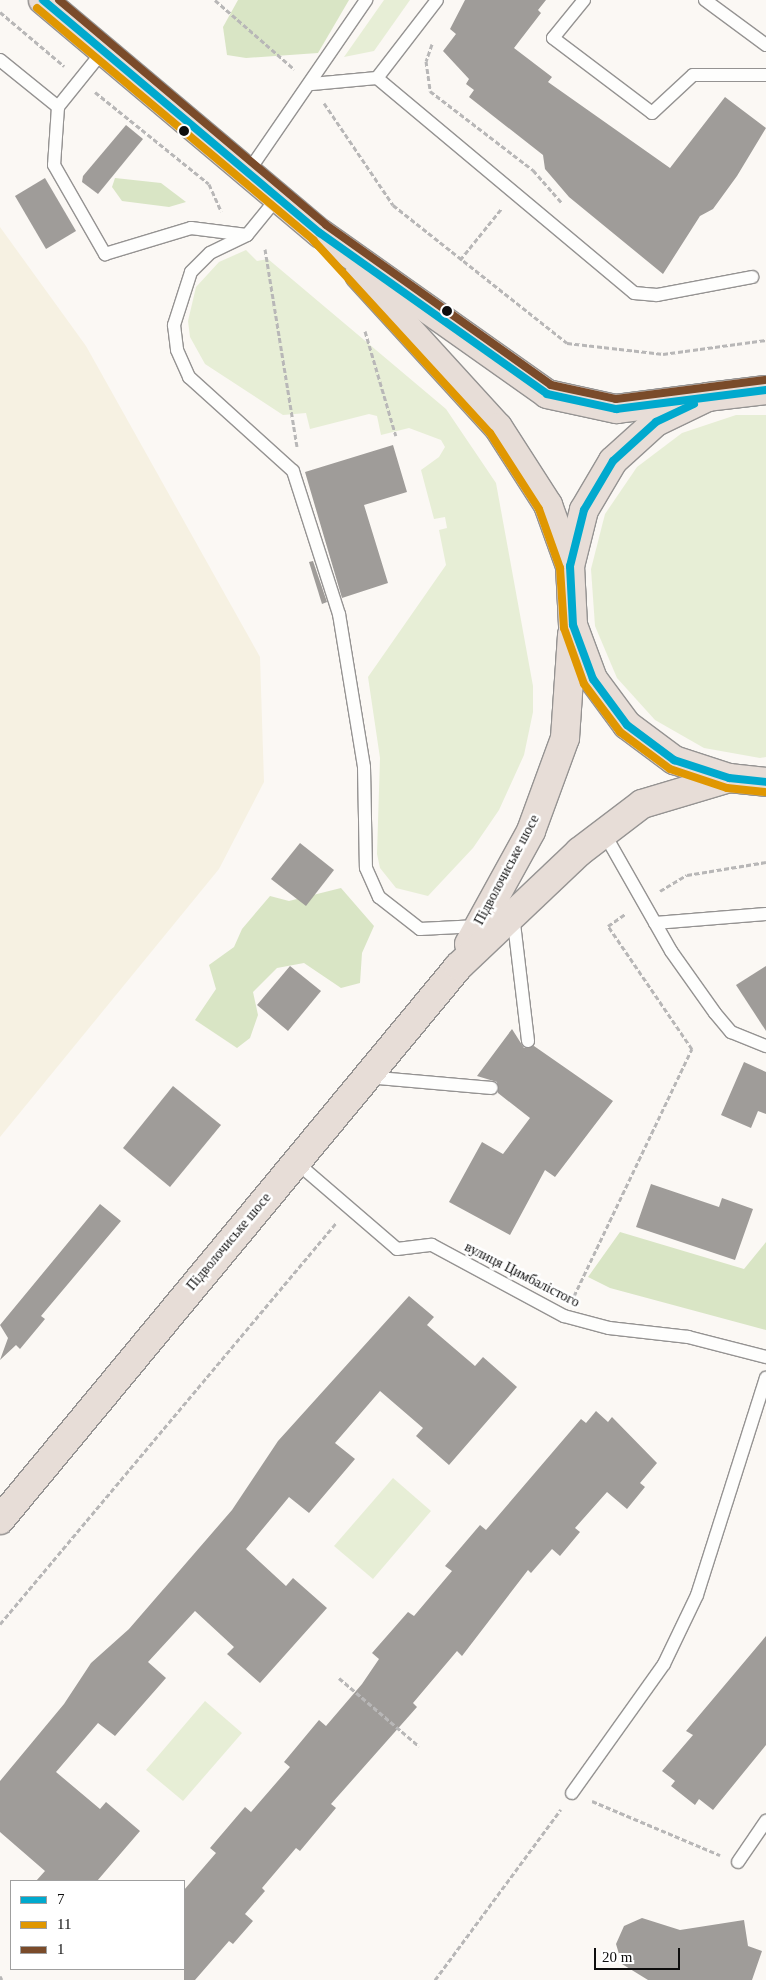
<!DOCTYPE html>
<html>
<head>
<meta charset="utf-8">
<style>
  body { margin:0 }
  #map { position:relative; width:766px; height:1980px; overflow:hidden; background:#fbf8f4; font-family:"Times New Roman",serif }
  div>[style] { position:absolute }
  .farmland>* { inset:0; background:#f6f1e2 }
  .green>* { inset:0; background:#e7eed6 }
  .forest>* { inset:0; background:#d9e5c5 }
  .building>* { inset:0; background:#9f9c99 }
  .path>* { height:3px; margin-top:-1.5px; transform-origin:0; background:repeating-linear-gradient(90deg,#b8b7b7 0 5px,transparent 0 7.5px) }
  .roads { filter:drop-shadow(1px 0 #959392) drop-shadow(-1px 0 #959392) drop-shadow(0 1px #959392) drop-shadow(0 -1px #959392) }
  .lane>* { height:12px; margin:-6px; padding:0 6px; transform-origin:6px; border-radius:6px; background:#fefefd }
  .highway>* { height:28px; margin:-14px; padding:0 14px; transform-origin:14px; border-radius:14px; background:#e7ddd7 }
  .bus-1>* { height:8px; margin:-4px; padding:0 4px; transform-origin:4px; border-radius:4px; background:#00a9ce }
  .bus-2>* { height:8px; margin:-4px; padding:0 4px; transform-origin:4px; border-radius:4px; background:#e09701 }
  .bus-3>* { height:8px; margin:-4px; padding:0 4px; transform-origin:4px; border-radius:4px; background:#7a4b2a }
  .dots>* { width:14px; height:14px; translate:-50% -50%; box-sizing:border-box; border:2px solid #fff; border-radius:50% }
  span { translate:-50% -50%; white-space:nowrap; text-align:center; line-height:1.15; -webkit-text-stroke:5px #fff; paint-order:stroke }
  .street-label { font-size:14px; color:#0e0e0e }
  .legend { position:absolute; left:10px; top:1880px; width:175px; height:90px; box-sizing:border-box; background:#fff; border:1px solid #9f9f9f; margin:0; padding:6px 9px; list-style:none; font-size:15px; color:#0e0e0e }
  .legend li { display:flex; align-items:center; gap:10px; height:25px }
  .legend b { width:25px; border:1px solid #9f9f9f }
  .scale { position:absolute; left:594px; top:1948px; width:86px; height:22px; box-sizing:border-box; border:2px solid #0e0e0e; border-top:0; padding-left:6px; font-size:15px; line-height:18px; white-space:nowrap; color:#0e0e0e; -webkit-text-stroke:4px #fff; paint-order:stroke }
</style>
</head>
<body>
<div id="map">
  <div class="farmland">
    <i style="clip-path:polygon(0 227px,86px 346px,260px 657px,264px 782px,219px 869px,0 1137px)"></i>
  </div>
  <div class="green">
    <i style="clip-path:polygon(384px 0,410px 0,374px 51px,344px 57px)"></i>
    <i style="clip-path:polygon(246px 250px,257px 261px,268px 259px,446px 409px,496px 483px,533px 686px,533px 712px,524px 755px,499px 810px,473px 848px,428px 896px,396px 888px,380px 868px,377px 854px,380px 758px,368px 677px,446px 565px,439px 530px,447px 528px,445px 517px,434px 519px,421px 470px,439px 457px,445px 447px,441px 440px,409px 428px,381px 435px,377px 416px,369px 414px,310px 429px,306px 413px,283px 415px,205px 364px,190px 337px,188px 321px,196px 287px,219px 262px)"></i>
    <i style="clip-path:polygon(736px 415px,766px 415px,766px 757px,760px 758px,704px 748px,655px 720px,617px 678px,595px 626px,591px 569px,605px 514px,637px 467px,682px 433px)"></i>
    <i style="clip-path:polygon(393px 1478px,431px 1511px,373px 1579px,334px 1546px)"></i>
    <i style="clip-path:polygon(205px 1701px,242px 1733px,183px 1801px,146px 1770px)"></i>
  </div>
  <div class="forest">
    <i style="clip-path:polygon(238px 0,349px 0,318px 53px,246px 58px,227px 55px,223px 27px)"></i>
    <i style="clip-path:polygon(115px 178px,161px 183px,186px 202px,169px 207px,122px 201px,112px 187px)"></i>
    <i style="clip-path:polygon(341px 888px,374px 926px,362px 953px,360px 983px,341px 988px,304px 963px,277px 968px,253px 992px,258px 1015px,250px 1038px,237px 1048px,195px 1020px,216px 989px,209px 965px,234px 947px,242px 929px,270px 896px,289px 901px)"></i>
    <i style="clip-path:polygon(620px 1232px,744px 1269px,766px 1242px,766px 1330px,610px 1288px,588px 1277px)"></i>
  </div>
  <div class="building">
    <i style="clip-path:polygon(465px 0,546px 0,538px 10px,541px 13px,514px 48px,552px 77px,548px 82px,670px 168px,725px 97px,766px 128px,737px 176px,713px 209px,700px 216px,663px 274px,569px 197px,545px 169px,543px 155px,469px 97px,474px 90px,466px 84px,469px 79px,443px 51px,456px 34px,450px 29px)"></i>
    <i style="clip-path:polygon(126px 125px,143px 139px,98px 194px,82px 182px,83px 176px)"></i>
    <i style="clip-path:polygon(45px 178px,76px 231px,46px 249px,15px 196px)"></i>
    <i style="clip-path:polygon(393px 445px,407px 492px,364px 505px,388px 583px,342px 598px,305px 472px)"></i>
    <i style="clip-path:polygon(313px 561px,327px 602px,322px 604px,309px 562px)"></i>
    <i style="clip-path:polygon(300px 843px,334px 870px,306px 906px,271px 879px)"></i>
    <i style="clip-path:polygon(290px 966px,321px 991px,288px 1031px,257px 1005px)"></i>
    <i style="clip-path:polygon(766px 966px,766px 1031px,736px 985px)"></i>
    <i style="clip-path:polygon(512px 1029px,524px 1048px,534px 1046px,613px 1101px,555px 1177px,545px 1170px,510px 1235px,449px 1202px,482px 1142px,503px 1154px,530px 1118px,498px 1093px,497px 1082px,477px 1076px)"></i>
    <i style="clip-path:polygon(744px 1062px,766px 1072px,766px 1114px,758px 1111px,751px 1128px,721px 1115px)"></i>
    <i style="clip-path:polygon(173px 1086px,221px 1125px,170px 1187px,123px 1148px)"></i>
    <i style="clip-path:polygon(651px 1184px,719px 1207px,722px 1198px,753px 1209px,735px 1260px,636px 1227px)"></i>
    <i style="clip-path:polygon(100px 1204px,121px 1221px,41px 1316px,45px 1319px,20px 1349px,16px 1345px,0 1360px,8px 1338px,0 1325px)"></i>
    <i style="clip-path:polygon(409px 1296px,434px 1317px,427px 1325px,475px 1366px,483px 1357px,517px 1387px,449px 1465px,416px 1436px,423px 1428px,380px 1391px,335px 1443px,355px 1459px,309px 1513px,289px 1497px,246px 1549px,286px 1586px,293px 1578px,327px 1608px,260px 1683px,227px 1654px,234px 1647px,195px 1611px,148px 1662px,166px 1678px,115px 1736px,98px 1723px,56px 1772px,100px 1809px,106px 1802px,140px 1831px,97px 1881px,36px 1881px,45px 1871px,0 1832px,0 1781px,64px 1704px,91px 1663px,129px 1629px,232px 1510px,278px 1441px)"></i>
    <i style="clip-path:polygon(596px 1411px,608px 1422px,612px 1417px,657px 1463px,640px 1483px,645px 1487px,627px 1509px,607px 1492px,575px 1528px,580px 1532px,560px 1556px,552px 1549px,531px 1573px,528px 1570px,462px 1656px,457px 1651px,413px 1703px,417px 1707px,331px 1804px,336px 1808px,300px 1851px,296px 1848px,262px 1888px,265px 1891px,245px 1914px,253px 1921px,233px 1944px,229px 1941px,195px 1980px,184px 1980px,184px 1890px,216px 1853px,210px 1848px,245px 1807px,251px 1812px,290px 1767px,284px 1762px,319px 1720px,326px 1726px,362px 1684px,379px 1659px,372px 1653px,408px 1612px,414px 1616px,452px 1571px,445px 1566px,480px 1525px,486px 1530px,581px 1419px,586px 1423px)"></i>
    <i style="clip-path:polygon(766px 1636px,766px 1745px,713px 1810px,699px 1799px,695px 1805px,671px 1786px,675px 1781px,662px 1771px,693px 1735px,686px 1731px)"></i>
    <i style="clip-path:polygon(642px 1918px,680px 1930px,744px 1920px,748px 1946px,762px 1951px,752px 1980px,648px 1980px,622px 1964px,616px 1944px,624px 1926px)"></i>
  </div>
  <div class="path">
    <i style="left:215px;top:0;width:105px;rotate:41.1deg"></i>
    <i style="left:0;top:12px;width:84px;rotate:40.2deg"></i>
    <i style="left:432px;top:44px;width:18px;rotate:109deg"></i>
    <i style="left:426px;top:61px;width:30px;rotate:82deg"></i>
    <i style="left:430px;top:91px;width:130px;rotate:37.5deg"></i>
    <i style="left:533px;top:170px;width:43px;rotate:48.8deg"></i>
    <i style="left:95px;top:92px;width:146px;rotate:38.9deg"></i>
    <i style="left:209px;top:184px;width:30px;rotate:66deg"></i>
    <i style="left:324px;top:103px;width:123px;rotate:55.9deg"></i>
    <i style="left:393px;top:205px;width:222px;rotate:38.4deg"></i>
    <i style="left:567px;top:343px;width:97px;rotate:6.5deg"></i>
    <i style="left:663px;top:354px;width:104px;rotate:-7.7deg"></i>
    <i style="left:265px;top:249px;width:200px;rotate:80.8deg"></i>
    <i style="left:460px;top:260px;width:67px;rotate:-51.1deg"></i>
    <i style="left:365px;top:331px;width:109px;rotate:73.6deg"></i>
    <i style="left:660px;top:891px;width:31px;rotate:-31deg"></i>
    <i style="left:687px;top:875px;width:80px;rotate:-9.3deg"></i>
    <i style="left:574px;top:1296px;width:274px;rotate:-64.5deg"></i>
    <i style="left:692px;top:1049px;width:149px;rotate:-124.3deg"></i>
    <i style="left:608px;top:926px;width:21px;rotate:-35deg"></i>
    <i style="left:0;top:1624px;width:523px;rotate:-50.04deg"></i>
    <i style="left:339px;top:1678px;width:105px;rotate:40.4deg"></i>
    <i style="left:592px;top:1801px;width:139px;rotate:22.9deg"></i>
    <i style="left:0;top:1976px;width:4px;rotate:63deg"></i>
    <i style="left:435px;top:1980px;width:212px;rotate:-53.6deg"></i>
  </div>
  <div class="roads">
    <div class="lane">
      <i style="left:584px;top:0;width:49px;rotate:129.2deg"></i>
      <i style="left:553px;top:38px;width:124px;rotate:37.1deg"></i>
      <i style="left:652px;top:113px;width:56px;rotate:-42.8deg"></i>
      <i style="left:693px;top:75px;width:73px"></i>
      <i style="left:705px;top:0;width:76px;rotate:36.4deg"></i>
      <i style="left:103px;top:51px;width:72px;rotate:128.8deg"></i>
      <i style="left:58px;top:107px;width:58px;rotate:93.9deg"></i>
      <i style="left:54px;top:165px;width:103px;rotate:60.2deg"></i>
      <i style="left:105px;top:254px;width:90px;rotate:-16.8deg"></i>
      <i style="left:191px;top:228px;width:56px;rotate:7.1deg"></i>
      <i style="left:0;top:60px;width:75px;rotate:39deg"></i>
      <i style="left:377px;top:78px;width:98px;rotate:-52.4deg"></i>
      <i style="left:312px;top:84px;width:65px;rotate:-5.3deg"></i>
      <i style="left:377px;top:78px;width:335px;rotate:39.9deg"></i>
      <i style="left:634px;top:293px;width:23px;rotate:5deg"></i>
      <i style="left:657px;top:295px;width:97px;rotate:-10.7deg"></i>
      <i style="left:248px;top:172px;width:209px;rotate:-55.5deg"></i>
      <i style="left:278px;top:197px;width:49px;rotate:129.2deg"></i>
      <i style="left:247px;top:235px;width:41px;rotate:154.1deg"></i>
      <i style="left:210px;top:253px;width:27px;rotate:135deg"></i>
      <i style="left:191px;top:272px;width:56px;rotate:107.8deg"></i>
      <i style="left:174px;top:325px;width:25px;rotate:83deg"></i>
      <i style="left:177px;top:350px;width:30px;rotate:66deg"></i>
      <i style="left:189px;top:377px;width:140px;rotate:42.1deg"></i>
      <i style="left:293px;top:471px;width:150px;rotate:72.2deg"></i>
      <i style="left:339px;top:614px;width:155px;rotate:80.7deg"></i>
      <i style="left:364px;top:767px;width:101px;rotate:88.9deg"></i>
      <i style="left:366px;top:868px;width:32px;rotate:66deg"></i>
      <i style="left:379px;top:897px;width:52px;rotate:38deg"></i>
      <i style="left:420px;top:929px;width:58px;rotate:-3deg"></i>
      <i style="left:604px;top:833px;width:136px;rotate:60.4deg"></i>
      <i style="left:671px;top:951px;width:76px;rotate:54.6deg"></i>
      <i style="left:715px;top:1013px;width:25px;rotate:50deg"></i>
      <i style="left:731px;top:1032px;width:38px;rotate:22deg"></i>
      <i style="left:513px;top:915px;width:127px;rotate:83.2deg"></i>
      <i style="left:655px;top:923px;width:111px;rotate:-4.6deg"></i>
      <i style="left:367px;top:1077px;width:125px;rotate:5deg"></i>
      <i style="left:296px;top:1162px;width:133px;rotate:40.7deg"></i>
      <i style="left:397px;top:1249px;width:35px;rotate:-7deg"></i>
      <i style="left:432px;top:1245px;width:150px;rotate:28.3deg"></i>
      <i style="left:564px;top:1316px;width:47px;rotate:14.9deg"></i>
      <i style="left:609px;top:1328px;width:80px;rotate:6.5deg"></i>
      <i style="left:688px;top:1337px;width:81px;rotate:14.4deg"></i>
      <i style="left:572px;top:1793px;width:158px;rotate:-54.5deg"></i>
      <i style="left:664px;top:1664px;width:76px;rotate:-64.4deg"></i>
      <i style="left:697px;top:1595px;width:228px;rotate:-72.4deg"></i>
      <i style="left:738px;top:1862px;width:50px;rotate:-55.7deg"></i>
    </div>
    <div class="highway">
      <i style="left:43px;top:0;width:362px;rotate:40.1deg"></i>
      <i style="left:320px;top:233px;width:278px;rotate:35.3deg"></i>
      <i style="left:547px;top:394px;width:71px;rotate:12.3deg"></i>
      <i style="left:616px;top:409px;width:93px;rotate:-7.4deg"></i>
      <i style="left:359px;top:275px;width:206px;rotate:47.6deg"></i>
      <i style="left:498px;top:427px;width:93px;rotate:57.3deg"></i>
      <i style="left:548px;top:505px;width:65px;rotate:70.2deg"></i>
      <i style="left:766px;top:390px;width:58px;rotate:173.1deg"></i>
      <i style="left:708px;top:397px;width:58px;rotate:154.3deg"></i>
      <i style="left:656px;top:422px;width:58px;rotate:137.8deg"></i>
      <i style="left:613px;top:461px;width:57px;rotate:120.6deg"></i>
      <i style="left:584px;top:510px;width:58px;rotate:104deg"></i>
      <i style="left:570px;top:566px;width:59px;rotate:87.1deg"></i>
      <i style="left:573px;top:625px;width:58px;rotate:69.7deg"></i>
      <i style="left:593px;top:679px;width:57px;rotate:53.5deg"></i>
      <i style="left:627px;top:725px;width:59px;rotate:36.7deg"></i>
      <i style="left:674px;top:760px;width:58px;rotate:18.1deg"></i>
      <i style="left:729px;top:778px;width:37px;rotate:6deg"></i>
      <i style="left:469px;top:944px;width:129px;rotate:-61.2deg"></i>
      <i style="left:531px;top:831px;width:99px;rotate:-69.9deg"></i>
      <i style="left:565px;top:738px;width:104px;rotate:-86.1deg"></i>
      <i style="left:0;top:1520px;width:719px;rotate:-50.36deg"></i>
      <i style="left:459px;top:966px;width:166px;rotate:-43.5deg"></i>
      <i style="left:579px;top:852px;width:79px;rotate:-37.3deg"></i>
      <i style="left:642px;top:804px;width:91px;rotate:-16.6deg"></i>
    </div>
  </div>
  <div class="bus-1">
    <i style="left:43px;top:0;width:362px;rotate:40.1deg"></i>
    <i style="left:320px;top:233px;width:278px;rotate:35.3deg"></i>
    <i style="left:547px;top:394px;width:71px;rotate:12.3deg"></i>
    <i style="left:616px;top:409px;width:151px;rotate:-7.2deg"></i>
    <i style="left:694px;top:404px;width:42px;rotate:154.7deg"></i>
    <i style="left:656px;top:422px;width:58px;rotate:137.8deg"></i>
    <i style="left:613px;top:461px;width:57px;rotate:120.6deg"></i>
    <i style="left:584px;top:510px;width:58px;rotate:104deg"></i>
    <i style="left:570px;top:566px;width:59px;rotate:87.1deg"></i>
    <i style="left:573px;top:625px;width:58px;rotate:69.7deg"></i>
    <i style="left:593px;top:679px;width:57px;rotate:53.5deg"></i>
    <i style="left:627px;top:725px;width:59px;rotate:36.7deg"></i>
    <i style="left:674px;top:760px;width:58px;rotate:18.1deg"></i>
    <i style="left:729px;top:778px;width:37px;rotate:6deg"></i>
  </div>
  <div class="bus-2">
    <i style="left:37px;top:8px;width:361px;rotate:40deg"></i>
    <i style="left:313px;top:240px;width:262px;rotate:47.5deg"></i>
    <i style="left:490px;top:433px;width:90px;rotate:57.2deg"></i>
    <i style="left:539px;top:509px;width:63px;rotate:70.4deg"></i>
    <i style="left:560px;top:568px;width:60px;rotate:86.2deg"></i>
    <i style="left:564px;top:628px;width:59px;rotate:70.3deg"></i>
    <i style="left:584px;top:684px;width:60px;rotate:53.1deg"></i>
    <i style="left:620px;top:732px;width:62px;rotate:36.5deg"></i>
    <i style="left:670px;top:769px;width:60px;rotate:18.4deg"></i>
    <i style="left:727px;top:788px;width:38px;rotate:6deg"></i>
  </div>
  <div class="bus-3">
    <i style="left:59px;top:0;width:349px;rotate:40.1deg"></i>
    <i style="left:326px;top:225px;width:276px;rotate:35.4deg"></i>
    <i style="left:551px;top:385px;width:66px;rotate:12.2deg"></i>
    <i style="left:616px;top:399px;width:150px;rotate:-7.3deg"></i>
  </div>
  <div class="dots">
    <i style="left:184px;top:131px;background:#0e0e0e"></i>
    <i style="left:447px;top:311px;background:#0e0e0e"></i>
  </div>
  <div class="street-label">
    <span style="left:507px;top:870px;rotate:-62deg">Підволочиське шосе</span>
    <span style="left:229px;top:1242px;rotate:-50deg">Підволочиське шосе</span>
    <span style="left:522px;top:1275px;rotate:27deg">вулиця Цимбалістого</span>
  </div>
  <ul class="legend">
  <li><b style="height:6px;background:#00a9ce"></b>7</li>
  <li><b style="height:6px;background:#e09701"></b>11</li>
  <li><b style="height:6px;background:#7a4b2a"></b>1</li>
  </ul>
  <div class="scale">20 m</div>
</div>
</body>
</html>
